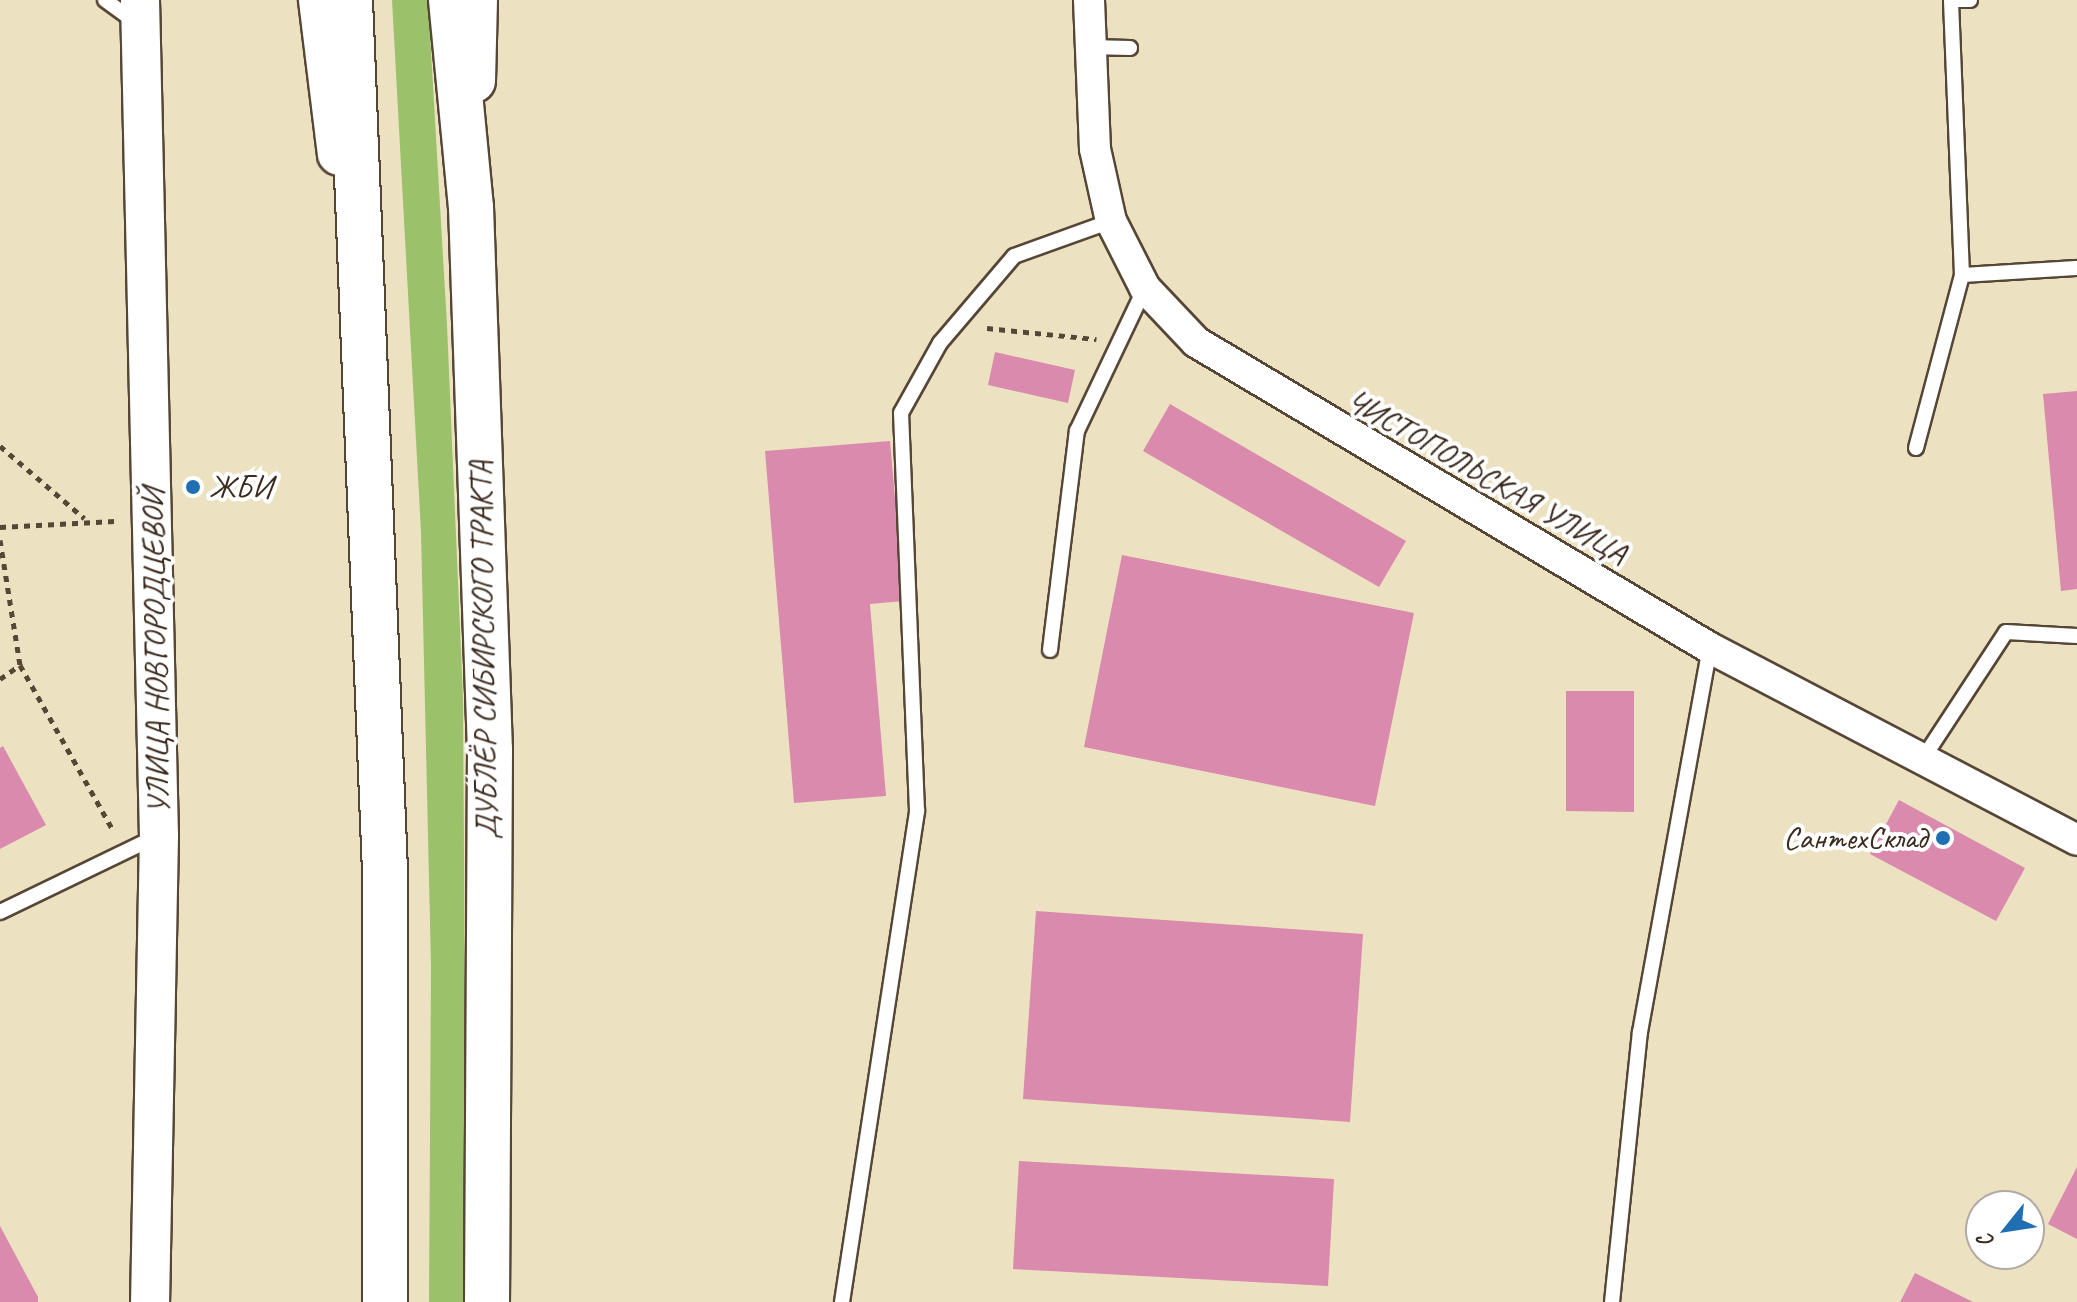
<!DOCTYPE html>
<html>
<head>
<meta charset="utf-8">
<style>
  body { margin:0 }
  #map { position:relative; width:2077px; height:1302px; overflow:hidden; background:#ece2c1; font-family:Caveat,sans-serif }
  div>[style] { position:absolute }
  .green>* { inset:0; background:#9bc16b }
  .building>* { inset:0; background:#d98aad }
  .path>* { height:5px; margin-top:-2.5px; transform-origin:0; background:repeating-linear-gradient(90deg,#564636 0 6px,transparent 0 12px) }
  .roads { filter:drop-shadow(2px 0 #564636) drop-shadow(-2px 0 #564636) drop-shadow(0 2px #564636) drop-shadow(0 -2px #564636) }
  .service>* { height:14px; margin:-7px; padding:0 7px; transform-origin:7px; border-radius:7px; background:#fff }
  .minor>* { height:30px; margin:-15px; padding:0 15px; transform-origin:15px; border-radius:15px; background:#fff }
  .tertiary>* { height:38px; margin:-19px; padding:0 19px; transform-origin:19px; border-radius:19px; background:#fff }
  .secondary>* { height:42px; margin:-21px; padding:0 21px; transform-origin:21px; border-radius:21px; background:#fff }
  .primary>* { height:44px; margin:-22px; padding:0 22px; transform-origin:22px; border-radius:22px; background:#fff }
  .dots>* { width:22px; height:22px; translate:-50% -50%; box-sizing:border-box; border:4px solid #fff; border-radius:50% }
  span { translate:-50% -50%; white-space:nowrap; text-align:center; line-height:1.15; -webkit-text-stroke:8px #fff; paint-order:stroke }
  .street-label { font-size:32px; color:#3b2a1e }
  .poi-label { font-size:32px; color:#3b2a1e }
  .left { translate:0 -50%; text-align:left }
  .right { translate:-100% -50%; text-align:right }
  .north { position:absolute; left:1965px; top:1190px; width:80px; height:80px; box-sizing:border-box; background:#fff; border:2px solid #b1aaa5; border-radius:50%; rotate:240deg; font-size:22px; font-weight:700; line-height:32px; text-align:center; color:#3b2a1e }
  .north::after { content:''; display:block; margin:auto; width:28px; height:36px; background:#1f6fb2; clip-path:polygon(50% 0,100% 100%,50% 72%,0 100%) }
</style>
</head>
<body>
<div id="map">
  <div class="green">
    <i style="clip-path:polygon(392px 0,428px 0,447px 325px,463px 699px,467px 1302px,429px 1302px,431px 966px,421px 532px)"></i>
  </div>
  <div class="building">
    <i style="clip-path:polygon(995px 352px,1075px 370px,1068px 403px,988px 385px)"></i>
    <i style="clip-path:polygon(2077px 391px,2077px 589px,2061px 591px,2043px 394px)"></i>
    <i style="clip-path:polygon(1170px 404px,1406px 541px,1379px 587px,1143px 451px)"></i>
    <i style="clip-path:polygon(890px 441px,904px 601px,870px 604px,886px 796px,794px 803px,765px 451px)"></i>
    <i style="clip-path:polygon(1122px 555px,1414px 613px,1375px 806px,1084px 747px)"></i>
    <i style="clip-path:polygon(1566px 691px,1634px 691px,1634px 812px,1566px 811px)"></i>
    <i style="clip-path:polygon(3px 746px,46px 825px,0 849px,0 748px)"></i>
    <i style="clip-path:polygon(1899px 800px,2025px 868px,1996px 921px,1870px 854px)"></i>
    <i style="clip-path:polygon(1036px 911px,1363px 934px,1350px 1122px,1023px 1099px)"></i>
    <i style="clip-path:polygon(1019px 1161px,1334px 1179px,1328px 1286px,1013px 1269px)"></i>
    <i style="clip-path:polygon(2077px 1167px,2077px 1239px,2048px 1224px)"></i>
    <i style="clip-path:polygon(0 1226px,38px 1297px,38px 1302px,0 1302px)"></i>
    <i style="clip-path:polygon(1915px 1273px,1973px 1302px,1900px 1302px)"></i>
  </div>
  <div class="path">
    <i style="left:987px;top:328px;width:110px;rotate:5.8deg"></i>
    <i style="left:0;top:446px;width:111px;rotate:40.6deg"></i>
    <i style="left:0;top:527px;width:115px;rotate:-3deg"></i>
    <i style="left:0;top:540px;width:127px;rotate:80.9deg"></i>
    <i style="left:20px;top:665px;width:189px;rotate:60.6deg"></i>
    <i style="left:0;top:679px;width:24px;rotate:-35deg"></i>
  </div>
  <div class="roads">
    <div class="service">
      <i style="left:105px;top:0;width:37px;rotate:36deg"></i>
      <i style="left:1951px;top:0;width:19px"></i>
      <i style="left:1088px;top:47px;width:42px;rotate:1.4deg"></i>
      <i style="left:1962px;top:275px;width:115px;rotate:-3.5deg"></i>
      <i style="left:1916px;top:448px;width:179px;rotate:-75.1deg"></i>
      <i style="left:1962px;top:275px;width:273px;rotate:-92.3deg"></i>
      <i style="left:1050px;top:650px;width:221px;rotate:-83deg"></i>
      <i style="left:1077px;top:431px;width:158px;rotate:-64.6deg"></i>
      <i style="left:1924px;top:757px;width:149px;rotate:-56.7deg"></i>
      <i style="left:2006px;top:632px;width:71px;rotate:3.2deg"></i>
      <i style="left:0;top:912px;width:172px;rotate:-25.8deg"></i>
      <i style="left:842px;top:1302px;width:497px;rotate:-81.3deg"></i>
      <i style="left:917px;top:811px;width:398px;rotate:-92.3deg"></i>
      <i style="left:901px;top:413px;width:80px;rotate:-60.9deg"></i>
      <i style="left:940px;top:343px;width:114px;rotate:-49.6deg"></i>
      <i style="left:1014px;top:256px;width:103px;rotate:-19.8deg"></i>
      <i style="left:1612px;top:1302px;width:271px;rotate:-84.1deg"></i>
      <i style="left:1640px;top:1032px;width:390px;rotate:-79.7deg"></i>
    </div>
    <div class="minor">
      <i style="left:1089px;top:0;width:149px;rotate:87.7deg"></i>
      <i style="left:1095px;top:149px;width:74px;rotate:77.5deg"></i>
      <i style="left:1111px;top:221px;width:75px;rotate:63.1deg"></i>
      <i style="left:1145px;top:288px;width:74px;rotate:46.6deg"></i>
      <i style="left:1196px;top:342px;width:598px;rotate:30.77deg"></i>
      <i style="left:1710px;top:648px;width:414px;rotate:27.6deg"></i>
    </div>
    <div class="tertiary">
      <i style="left:140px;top:0;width:836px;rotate:88.7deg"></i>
      <i style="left:159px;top:836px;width:466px;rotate:91.1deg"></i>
    </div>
    <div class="secondary">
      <i style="left:320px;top:0;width:155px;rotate:83deg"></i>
      <i style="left:474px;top:81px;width:81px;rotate:-88.6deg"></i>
    </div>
    <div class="primary">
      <i style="left:350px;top:0;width:872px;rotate:87.7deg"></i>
      <i style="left:385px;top:871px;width:431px;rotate:90deg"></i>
      <i style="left:451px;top:0;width:208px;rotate:84.5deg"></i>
      <i style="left:471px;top:207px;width:543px;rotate:88deg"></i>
      <i style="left:490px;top:750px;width:552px;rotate:90.31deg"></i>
    </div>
  </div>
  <div class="dots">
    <i style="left:193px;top:487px;background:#1f6fb2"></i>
    <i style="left:1943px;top:838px;background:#1f6fb2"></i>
  </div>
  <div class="street-label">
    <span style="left:1487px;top:477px;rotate:30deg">ЧИСТОПОЛЬСКАЯ УЛИЦА</span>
    <span style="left:484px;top:650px;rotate:-91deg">ДУБЛЁР СИБИРСКОГО ТРАКТА</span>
    <span style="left:156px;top:651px;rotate:-91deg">УЛИЦА НОВГОРОДЦЕВОЙ</span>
  </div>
  <div class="poi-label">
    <span class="left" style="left:209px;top:487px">ЖБИ</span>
    <span class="right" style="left:1927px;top:838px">СантехСклад</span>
  </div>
  <div class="north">С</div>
</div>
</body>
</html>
